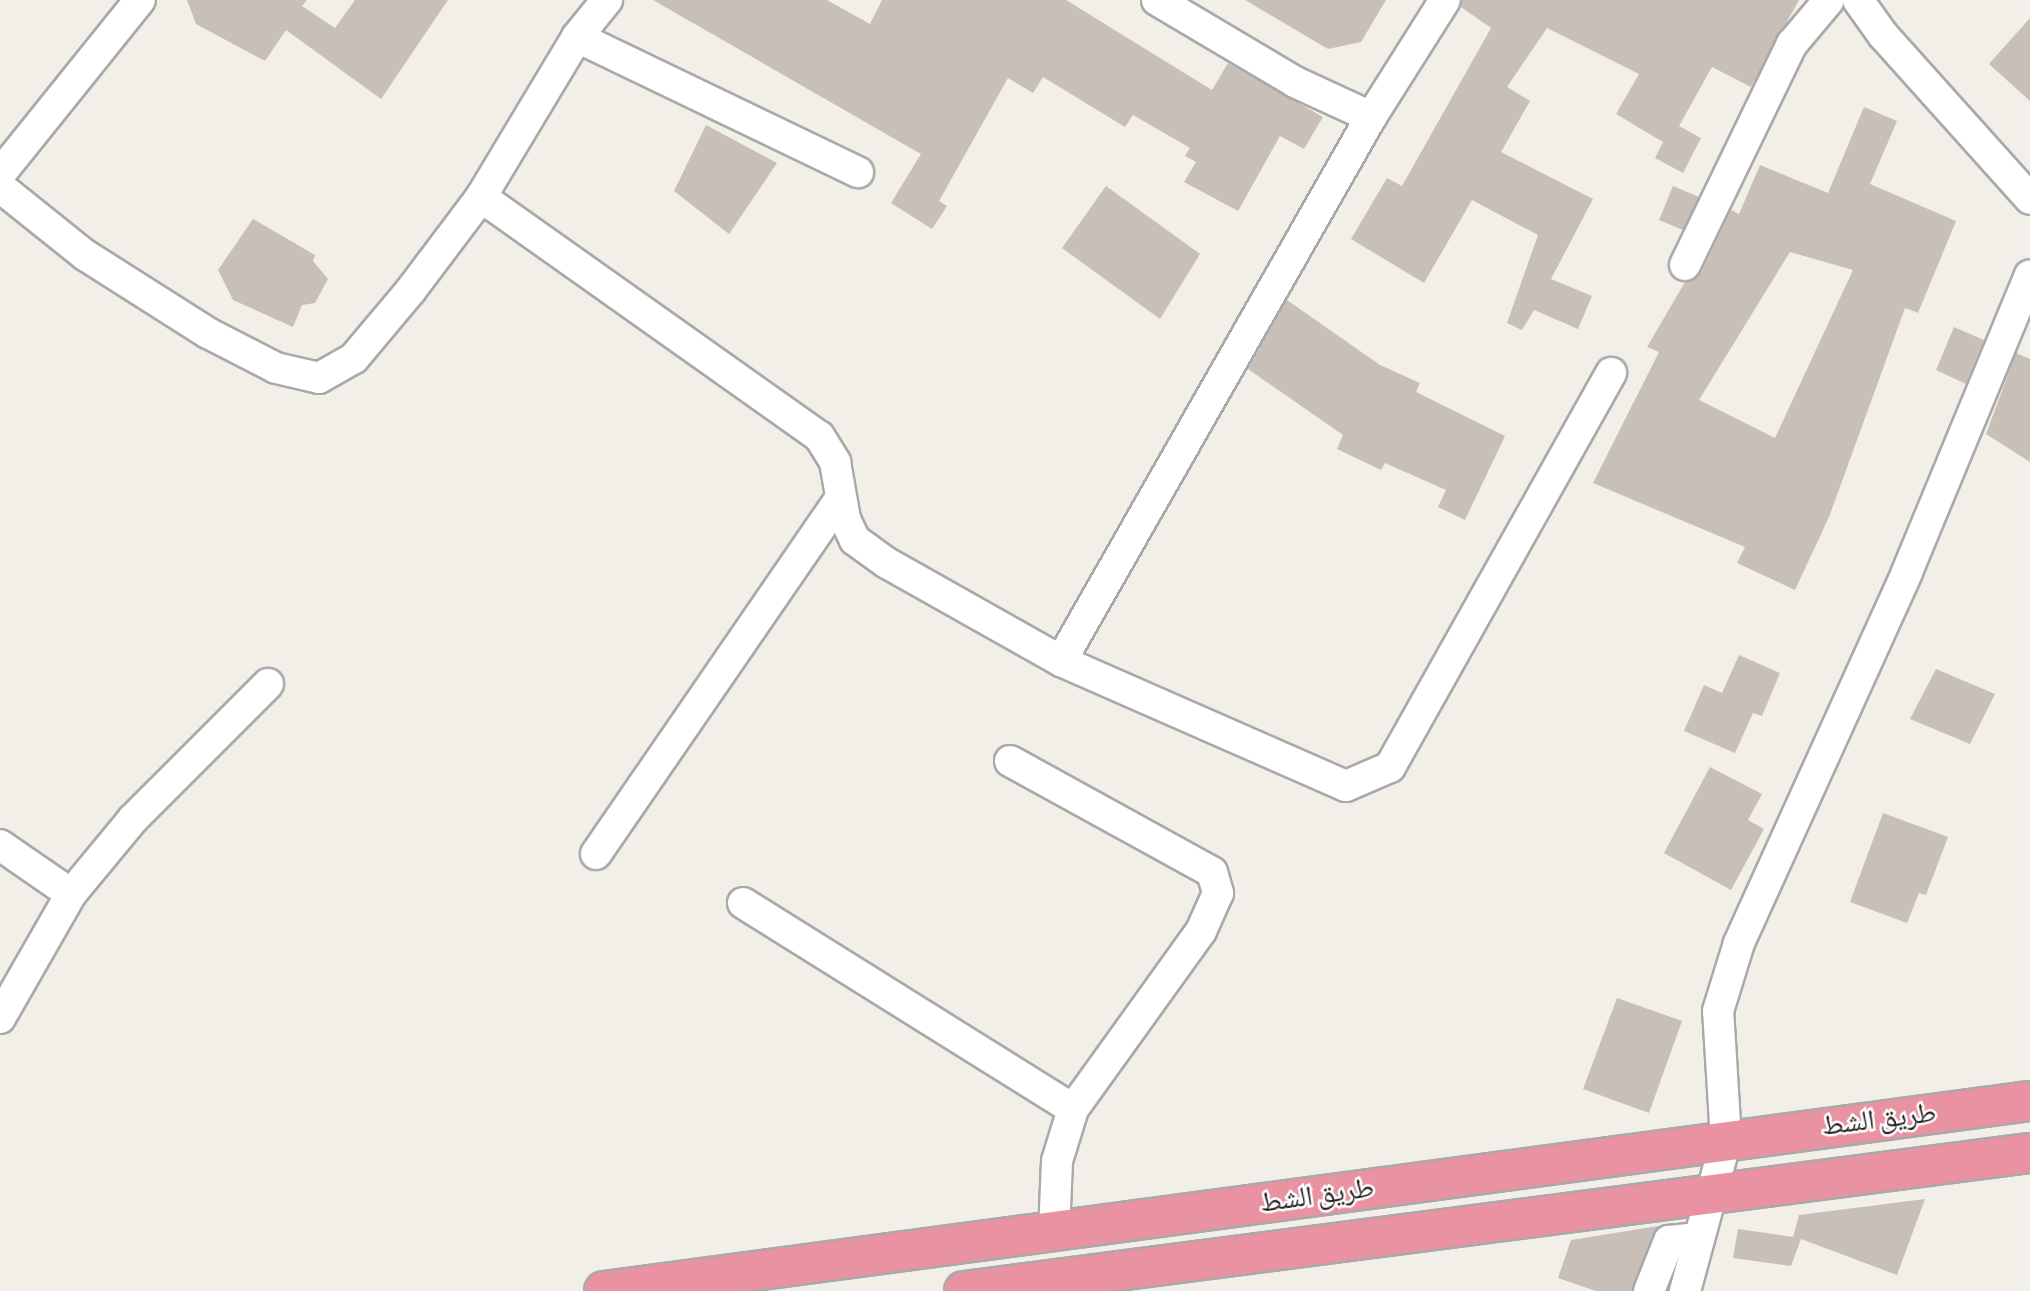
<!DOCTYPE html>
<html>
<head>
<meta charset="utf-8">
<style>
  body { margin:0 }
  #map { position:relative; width:2030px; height:1291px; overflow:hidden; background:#f2efe9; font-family:"Alegreya Sans","Noto Naskh Arabic",sans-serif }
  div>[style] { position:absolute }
  .building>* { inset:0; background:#c7bfb8 }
  .roads { filter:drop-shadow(2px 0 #a9a9a9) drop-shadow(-2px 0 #a9a9a9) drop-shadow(0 2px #a9a9a9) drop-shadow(0 -2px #a9a9a9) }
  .street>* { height:30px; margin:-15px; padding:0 15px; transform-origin:15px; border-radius:15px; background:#fff }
  .highway>* { height:38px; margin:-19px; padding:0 19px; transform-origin:19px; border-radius:19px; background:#e892a2 }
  span { translate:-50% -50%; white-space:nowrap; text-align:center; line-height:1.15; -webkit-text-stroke:5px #fff; paint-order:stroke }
  .street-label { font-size:28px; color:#222 }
</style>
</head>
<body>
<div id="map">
  <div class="building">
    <i style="clip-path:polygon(187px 0,307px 0,302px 6px,335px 28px,355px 0,448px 0,381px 99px,286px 30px,265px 61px,196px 24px)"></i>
    <i style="clip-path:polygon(653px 0,827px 0,870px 24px,882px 0,1066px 0,1212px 90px,1228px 63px,1323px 117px,1304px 149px,1280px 136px,1238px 211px,1184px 182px,1196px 162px,1185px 156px,1190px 148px,1133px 115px,1125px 127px,1043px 77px,1033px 93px,1008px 78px,939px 201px,947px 206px,932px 229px,891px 203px,921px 154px)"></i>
    <i style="clip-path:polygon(1245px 0,1386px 0,1361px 42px,1328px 49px)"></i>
    <i style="clip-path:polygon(1462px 0,1799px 0,1751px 87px,1712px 67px,1679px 126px,1701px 138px,1683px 173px,1655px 158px,1663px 142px,1616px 114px,1639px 74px,1547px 28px,1507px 87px,1530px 101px,1501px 152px,1593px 199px,1551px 279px,1592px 296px,1578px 329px,1534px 310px,1522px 330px,1507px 323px,1538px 235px,1472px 200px,1424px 283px,1351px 239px,1387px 178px,1402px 186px,1491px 28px,1461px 7px)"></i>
    <i style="clip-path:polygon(2030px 18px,2030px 101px,1989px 64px)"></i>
    <i style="clip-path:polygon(evenodd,1864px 107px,1897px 121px,1870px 184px,1956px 221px,1918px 313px,1905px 308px,1829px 517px,1795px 590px,1737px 563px,1745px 547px,1593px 483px,1659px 352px,1647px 347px,1685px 282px,1701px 273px,1731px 210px,1739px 214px,1760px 165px,1828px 193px,1864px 107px,1790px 252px,1853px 270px,1775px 438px,1699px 400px,1790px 252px)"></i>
    <i style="clip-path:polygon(706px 125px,777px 163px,729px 234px,674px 191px)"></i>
    <i style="clip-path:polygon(1106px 186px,1200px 254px,1160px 319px,1062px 248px)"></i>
    <i style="clip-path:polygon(1673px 186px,1699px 197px,1683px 230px,1659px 220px)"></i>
    <i style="clip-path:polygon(253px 219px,315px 255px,313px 261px,328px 279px,315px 303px,302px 305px,293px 327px,233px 300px,218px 270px)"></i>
    <i style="clip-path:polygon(1287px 300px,1380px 365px,1420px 383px,1416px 392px,1505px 436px,1465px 520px,1438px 507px,1446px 490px,1385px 463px,1381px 470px,1337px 449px,1343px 435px,1248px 369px)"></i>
    <i style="clip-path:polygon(1954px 327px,1984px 340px,1966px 384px,1936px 370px)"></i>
    <i style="clip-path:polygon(2016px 353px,2030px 359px,2030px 462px,1986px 434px)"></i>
    <i style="clip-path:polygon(1739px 655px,1780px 673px,1762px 716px,1753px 713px,1735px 753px,1684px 731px,1704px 685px,1722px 693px)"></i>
    <i style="clip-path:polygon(1936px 669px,1995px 694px,1970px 744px,1910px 719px)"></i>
    <i style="clip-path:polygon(1710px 767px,1762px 794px,1748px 820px,1764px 829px,1731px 890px,1664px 853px)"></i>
    <i style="clip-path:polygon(1883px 813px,1948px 837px,1926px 895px,1919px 893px,1907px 923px,1850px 902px)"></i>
    <i style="clip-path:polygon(1617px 998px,1682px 1021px,1649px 1113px,1583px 1089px)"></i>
    <i style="clip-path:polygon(1925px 1199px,1897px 1275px,1801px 1239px,1791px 1266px,1733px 1258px,1738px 1229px,1793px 1237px,1799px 1215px)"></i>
    <i style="clip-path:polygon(1658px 1226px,1632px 1291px,1596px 1291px,1558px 1278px,1571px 1240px)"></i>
  </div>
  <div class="roads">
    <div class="street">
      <i style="left:1157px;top:0;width:161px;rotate:30.7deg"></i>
      <i style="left:1295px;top:82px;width:84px;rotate:24.7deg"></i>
      <i style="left:1858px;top:0;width:43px;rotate:54.5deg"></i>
      <i style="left:1883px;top:35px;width:220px;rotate:48.1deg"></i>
      <i style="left:577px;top:37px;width:312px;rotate:25.7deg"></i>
      <i style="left:0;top:174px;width:223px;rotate:-51.2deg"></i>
      <i style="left:0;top:187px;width:109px;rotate:38.7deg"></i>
      <i style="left:85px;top:255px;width:146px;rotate:32.4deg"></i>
      <i style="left:208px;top:333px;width:76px;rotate:27.2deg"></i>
      <i style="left:276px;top:368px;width:44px;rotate:13.1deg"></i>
      <i style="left:319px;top:378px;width:40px;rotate:-29.7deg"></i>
      <i style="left:354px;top:358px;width:89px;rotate:-50deg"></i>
      <i style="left:411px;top:290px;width:116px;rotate:-53deg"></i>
      <i style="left:481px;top:197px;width:187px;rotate:-59deg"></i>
      <i style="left:577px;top:37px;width:48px;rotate:-51deg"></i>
      <i style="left:481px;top:197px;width:414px;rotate:35.3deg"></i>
      <i style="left:819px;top:436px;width:31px;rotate:58deg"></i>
      <i style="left:835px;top:462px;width:58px;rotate:80deg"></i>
      <i style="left:845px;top:519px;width:23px;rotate:65deg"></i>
      <i style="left:855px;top:540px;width:39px;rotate:36deg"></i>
      <i style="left:887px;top:563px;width:200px;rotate:29.4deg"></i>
      <i style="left:1061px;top:661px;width:311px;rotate:23.7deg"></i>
      <i style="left:1346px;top:786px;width:48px;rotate:-23.4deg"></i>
      <i style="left:1390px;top:767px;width:452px;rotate:-60.7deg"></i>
      <i style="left:1685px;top:265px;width:246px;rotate:-64.2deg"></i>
      <i style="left:1792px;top:44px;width:57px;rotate:-49.9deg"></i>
      <i style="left:1061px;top:661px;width:626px;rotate:-60.32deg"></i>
      <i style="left:1371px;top:117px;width:138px;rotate:-57.7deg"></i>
      <i style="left:1010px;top:761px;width:230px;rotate:28.8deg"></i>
      <i style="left:1212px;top:872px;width:22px;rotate:74deg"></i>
      <i style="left:1218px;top:893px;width:42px;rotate:114.1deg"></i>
      <i style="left:1201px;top:931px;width:219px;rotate:125.7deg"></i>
      <i style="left:1073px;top:1109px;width:54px;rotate:107.1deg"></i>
      <i style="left:1057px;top:1161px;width:71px;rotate:92.4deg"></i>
      <i style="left:0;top:845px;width:86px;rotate:34.6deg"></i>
      <i style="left:596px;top:854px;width:431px;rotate:-55.5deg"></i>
      <i style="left:743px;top:903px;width:389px;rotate:32deg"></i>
      <i style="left:0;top:1018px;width:143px;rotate:-60.2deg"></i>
      <i style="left:71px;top:894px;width:97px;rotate:-50.4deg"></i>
      <i style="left:133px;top:819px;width:191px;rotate:-45deg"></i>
      <i style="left:1649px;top:1291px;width:54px;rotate:-68.2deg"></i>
      <i style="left:1669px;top:1241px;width:30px;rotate:-6deg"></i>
      <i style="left:1685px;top:1291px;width:156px;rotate:-74.8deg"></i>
      <i style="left:1726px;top:1140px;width:129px;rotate:-93.5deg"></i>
      <i style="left:1718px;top:1011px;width:71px;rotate:-72.8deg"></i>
      <i style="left:1739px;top:943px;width:407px;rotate:-65.6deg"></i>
      <i style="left:1907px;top:572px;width:321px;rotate:-67.5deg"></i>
    </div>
    <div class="highway">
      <i style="left:604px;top:1291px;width:1439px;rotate:-7.59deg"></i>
      <i style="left:964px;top:1291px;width:1075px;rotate:-7.38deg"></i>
    </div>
  </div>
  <div class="street-label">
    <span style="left:1879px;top:1120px;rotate:-7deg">طريق الشط</span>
    <span style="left:1317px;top:1196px;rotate:-8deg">طريق الشط</span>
  </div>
</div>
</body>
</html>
